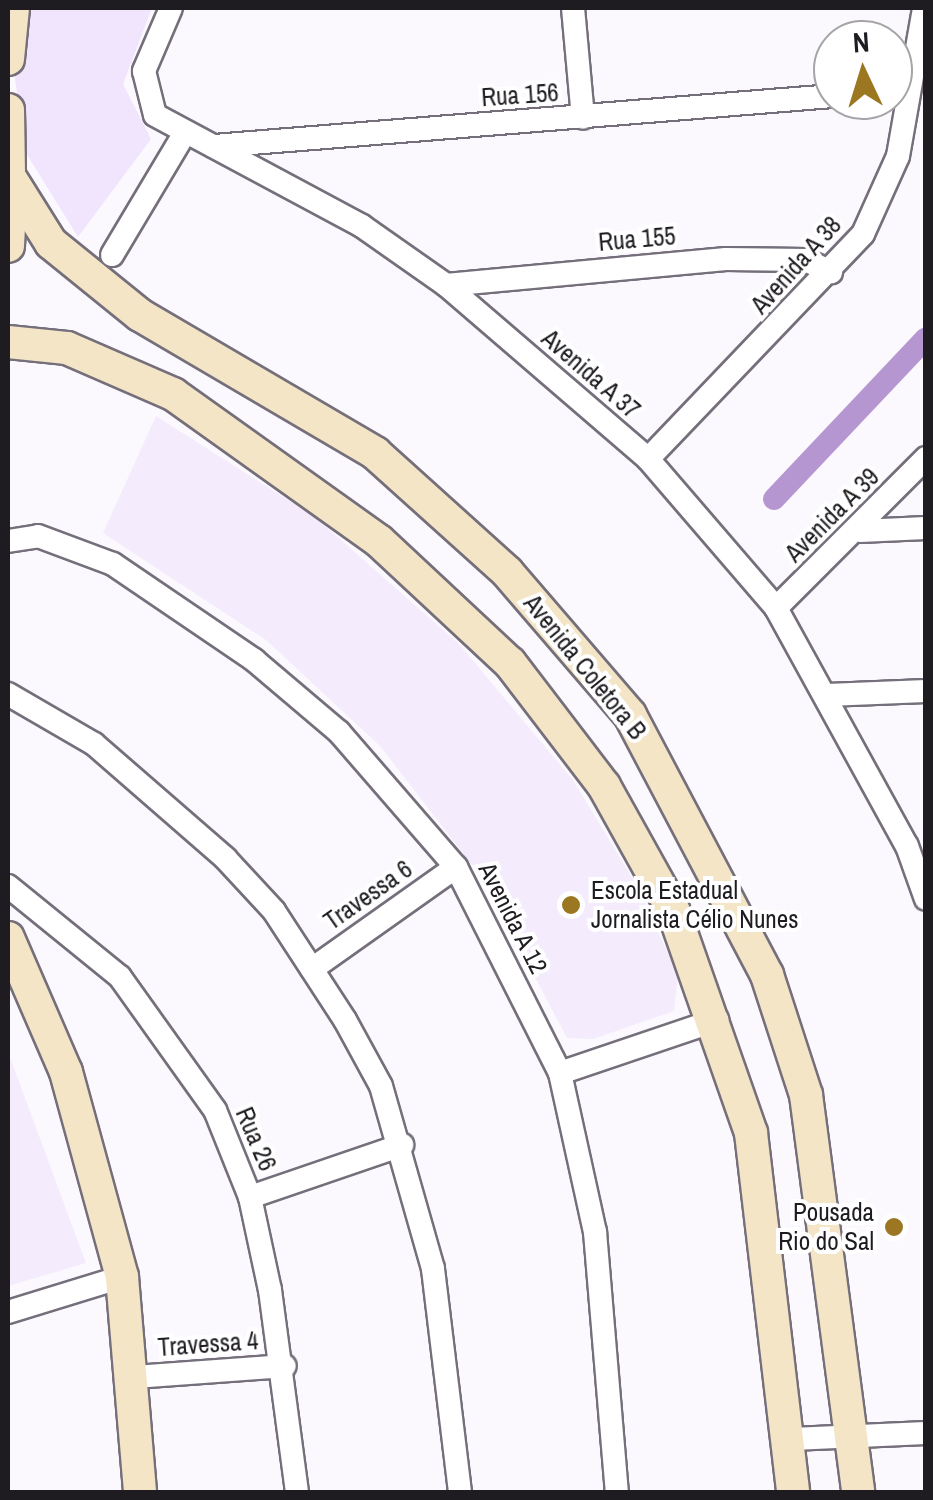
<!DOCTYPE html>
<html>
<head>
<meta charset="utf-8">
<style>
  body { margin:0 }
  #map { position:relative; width:933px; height:1500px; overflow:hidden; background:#fbf9fe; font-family:"Archivo Narrow",sans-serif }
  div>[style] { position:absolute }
  .built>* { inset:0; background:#f4ecfc }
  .green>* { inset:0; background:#f1e4fd }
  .canal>* { height:22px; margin:-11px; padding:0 11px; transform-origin:11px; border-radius:11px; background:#b596d0 }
  .roads { filter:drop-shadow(2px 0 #756f7b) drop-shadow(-2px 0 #756f7b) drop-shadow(0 2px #756f7b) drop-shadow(0 -2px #756f7b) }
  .street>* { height:22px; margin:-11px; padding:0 11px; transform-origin:11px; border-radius:11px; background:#fff }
  .secondary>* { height:32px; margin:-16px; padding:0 16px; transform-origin:16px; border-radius:16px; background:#f3e5c5 }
  .dots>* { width:28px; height:28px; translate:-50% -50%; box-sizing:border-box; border:5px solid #fff; border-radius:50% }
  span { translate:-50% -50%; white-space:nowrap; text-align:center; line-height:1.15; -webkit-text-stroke:8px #fff; paint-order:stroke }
  .street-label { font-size:25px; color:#1f1c21 }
  .poi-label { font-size:25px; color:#1f1c21 }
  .left { translate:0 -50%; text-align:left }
  .right { translate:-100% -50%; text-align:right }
  .frame { position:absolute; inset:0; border:10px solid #1f1c21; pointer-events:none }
  .north { position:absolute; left:813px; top:20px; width:100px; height:100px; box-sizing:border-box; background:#fff; border:2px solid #a5a4a6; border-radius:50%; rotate:356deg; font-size:28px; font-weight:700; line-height:40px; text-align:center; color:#1f1c21 }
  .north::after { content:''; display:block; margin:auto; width:35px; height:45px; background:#9b7722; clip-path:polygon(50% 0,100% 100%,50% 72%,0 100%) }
</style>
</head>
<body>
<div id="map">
  <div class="built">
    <i style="clip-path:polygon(156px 416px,316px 518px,459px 644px,573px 780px,639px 889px,678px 976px,674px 1011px,593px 1039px,567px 1038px,483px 879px,380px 746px,266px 640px,103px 533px)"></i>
    <i style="clip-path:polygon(8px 1052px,86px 1263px,8px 1286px)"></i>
  </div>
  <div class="green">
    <i style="clip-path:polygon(19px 8px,152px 8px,123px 84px,151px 139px,78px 237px,26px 153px,13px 66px)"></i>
  </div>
  <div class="canal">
    <i style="left:774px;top:499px;width:221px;rotate:-46.6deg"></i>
  </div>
  <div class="roads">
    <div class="street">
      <i style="left:171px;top:8px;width:69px;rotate:113.2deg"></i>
      <i style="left:144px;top:71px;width:45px;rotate:76deg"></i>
      <i style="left:155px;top:115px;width:235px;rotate:28.2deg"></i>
      <i style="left:362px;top:226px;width:103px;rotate:35.1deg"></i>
      <i style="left:446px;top:285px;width:267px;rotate:40.7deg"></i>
      <i style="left:648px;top:459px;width:196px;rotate:49.3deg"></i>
      <i style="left:776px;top:608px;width:272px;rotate:61.2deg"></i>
      <i style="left:907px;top:846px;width:56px;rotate:70.3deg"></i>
      <i style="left:573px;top:8px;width:110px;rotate:84.8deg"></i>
      <i style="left:214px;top:146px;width:621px;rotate:-4.62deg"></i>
      <i style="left:112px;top:255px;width:139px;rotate:-59.2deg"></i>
      <i style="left:446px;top:285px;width:281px;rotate:-5.3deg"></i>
      <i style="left:726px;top:259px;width:80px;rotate:0.7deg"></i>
      <i style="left:806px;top:260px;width:28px;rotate:26deg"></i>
      <i style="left:648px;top:459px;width:311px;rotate:-46.3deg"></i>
      <i style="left:863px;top:234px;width:85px;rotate:-65.8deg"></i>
      <i style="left:898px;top:156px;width:150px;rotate:-80deg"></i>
      <i style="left:860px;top:531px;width:66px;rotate:-2.6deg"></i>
      <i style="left:8px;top:541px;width:30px;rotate:-9deg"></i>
      <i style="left:38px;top:536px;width:80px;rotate:20.5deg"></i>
      <i style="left:113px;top:564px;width:171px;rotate:34.2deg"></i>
      <i style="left:254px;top:660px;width:111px;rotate:40.3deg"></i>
      <i style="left:339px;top:732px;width:179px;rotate:49.1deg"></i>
      <i style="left:456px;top:867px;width:231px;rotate:63.2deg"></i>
      <i style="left:560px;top:1073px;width:163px;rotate:77.6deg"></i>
      <i style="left:595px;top:1232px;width:261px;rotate:85.2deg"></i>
      <i style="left:776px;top:608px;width:212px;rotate:-45deg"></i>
      <i style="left:8px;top:694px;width:99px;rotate:30.2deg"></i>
      <i style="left:94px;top:744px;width:174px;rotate:41deg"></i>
      <i style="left:225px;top:858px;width:72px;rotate:47.2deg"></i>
      <i style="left:274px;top:911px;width:130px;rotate:56.9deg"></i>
      <i style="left:345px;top:1020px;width:75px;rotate:61.4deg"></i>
      <i style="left:381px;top:1086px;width:190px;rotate:74.1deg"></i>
      <i style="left:433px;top:1269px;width:225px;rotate:83.1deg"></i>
      <i style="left:827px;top:695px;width:99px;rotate:-2.3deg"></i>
      <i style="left:8px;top:886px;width:144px;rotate:39.1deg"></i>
      <i style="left:120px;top:977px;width:163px;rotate:54.5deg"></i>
      <i style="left:215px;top:1110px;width:94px;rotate:68.1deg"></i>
      <i style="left:250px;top:1197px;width:95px;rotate:77.9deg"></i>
      <i style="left:270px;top:1290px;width:204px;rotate:82.4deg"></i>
      <i style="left:312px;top:969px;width:176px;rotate:-35.3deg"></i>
      <i style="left:560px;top:1073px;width:166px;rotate:-18.7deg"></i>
      <i style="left:250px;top:1197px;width:161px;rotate:-18.9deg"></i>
      <i style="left:8px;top:1312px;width:119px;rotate:-17.1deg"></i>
      <i style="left:135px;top:1377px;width:150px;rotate:-4.2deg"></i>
      <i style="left:792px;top:1439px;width:134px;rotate:-2.6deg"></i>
    </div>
    <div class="secondary">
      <i style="left:8px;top:59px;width:51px;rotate:-84.4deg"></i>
      <i style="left:8px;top:110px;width:66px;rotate:89.1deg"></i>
      <i style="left:9px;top:176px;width:79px;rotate:57.9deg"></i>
      <i style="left:51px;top:243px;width:114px;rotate:39deg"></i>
      <i style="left:140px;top:315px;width:273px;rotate:30.4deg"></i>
      <i style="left:375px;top:453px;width:178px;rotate:42deg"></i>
      <i style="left:507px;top:572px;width:189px;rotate:49.3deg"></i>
      <i style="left:630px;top:715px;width:294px;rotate:62.2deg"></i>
      <i style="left:767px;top:975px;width:126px;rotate:72deg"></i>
      <i style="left:806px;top:1095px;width:400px;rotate:82.5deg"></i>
      <i style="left:8px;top:246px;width:59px;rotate:-87.1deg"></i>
      <i style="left:8px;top:342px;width:59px;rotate:5.8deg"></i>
      <i style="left:67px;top:348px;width:116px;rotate:23.5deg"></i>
      <i style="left:173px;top:394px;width:253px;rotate:35.5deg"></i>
      <i style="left:379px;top:541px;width:179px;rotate:43deg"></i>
      <i style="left:510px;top:663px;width:155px;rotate:52.6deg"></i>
      <i style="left:604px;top:786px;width:142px;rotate:60.9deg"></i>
      <i style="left:673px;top:910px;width:236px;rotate:70.7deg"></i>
      <i style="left:751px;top:1133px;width:361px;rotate:83.3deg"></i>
      <i style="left:8px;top:938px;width:146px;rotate:66.6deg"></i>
      <i style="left:66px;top:1072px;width:213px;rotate:74.7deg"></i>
      <i style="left:122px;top:1277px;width:216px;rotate:85.2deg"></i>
    </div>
  </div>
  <div class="dots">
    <i style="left:571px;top:905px;background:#9b7722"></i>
    <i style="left:894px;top:1227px;background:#9b7722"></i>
  </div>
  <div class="street-label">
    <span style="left:520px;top:95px;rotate:-4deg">Rua 156</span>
    <span style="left:637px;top:239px;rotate:-5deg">Rua 155</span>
    <span style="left:796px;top:265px;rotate:-48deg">Avenida A 38</span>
    <span style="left:591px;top:374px;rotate:41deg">Avenida A 37</span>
    <span style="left:832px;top:515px;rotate:-45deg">Avenida A 39</span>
    <span style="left:585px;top:667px;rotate:51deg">Avenida Coletora B</span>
    <span style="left:368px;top:895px;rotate:-35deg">Travessa 6</span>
    <span style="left:513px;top:918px;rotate:63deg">Avenida A 12</span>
    <span style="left:256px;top:1139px;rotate:67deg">Rua 26</span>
    <span style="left:208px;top:1344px;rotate:-4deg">Travessa 4</span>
  </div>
  <div class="poi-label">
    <span class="left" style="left:591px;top:905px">Escola Estadual<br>Jornalista Célio Nunes</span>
    <span class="right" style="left:874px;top:1227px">Pousada<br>Rio do Sal</span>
  </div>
  <div class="frame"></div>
  <div class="north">N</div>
</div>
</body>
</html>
